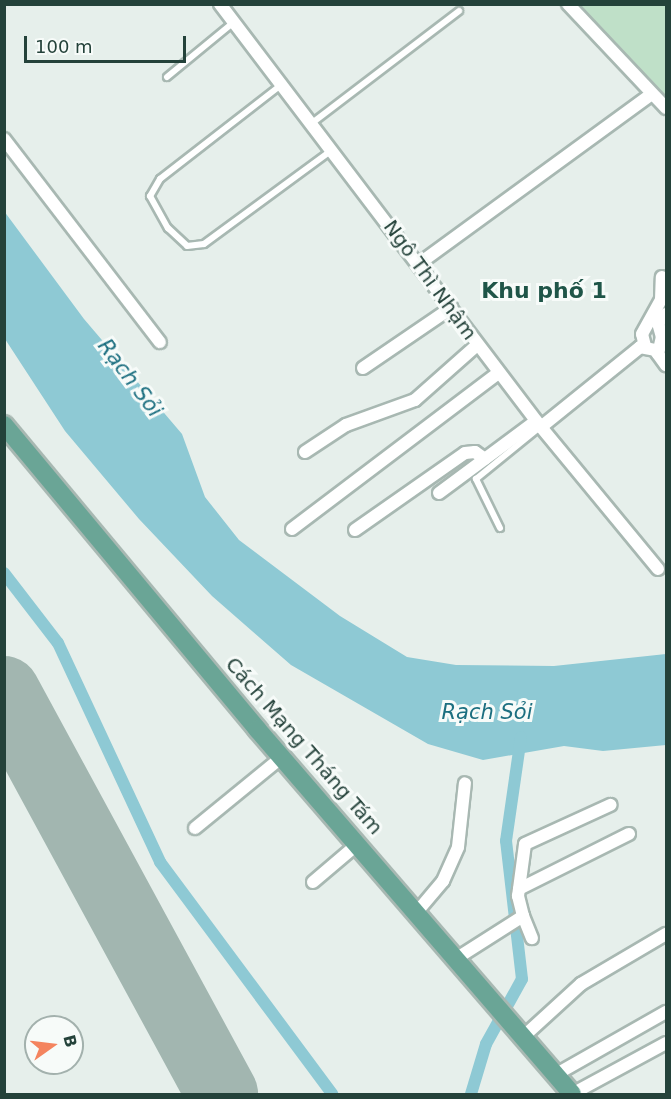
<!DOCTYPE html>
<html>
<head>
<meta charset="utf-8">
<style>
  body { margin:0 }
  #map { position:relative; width:671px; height:1099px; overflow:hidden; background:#e6efeb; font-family:"DejaVu Sans",sans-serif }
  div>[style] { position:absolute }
  .green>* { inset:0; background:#bfe0c8 }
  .water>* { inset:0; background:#8ec9d4 }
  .canal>* { height:12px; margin:-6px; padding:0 6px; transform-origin:6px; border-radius:6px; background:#8ec9d4 }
  .runway>* { height:72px; margin:-36px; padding:0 36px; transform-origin:36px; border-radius:36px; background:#a2b6b0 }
  .roads { filter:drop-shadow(2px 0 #a8b8b2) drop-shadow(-2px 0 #a8b8b2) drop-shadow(0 2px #a8b8b2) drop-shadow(0 -2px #a8b8b2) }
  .service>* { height:6px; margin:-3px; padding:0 3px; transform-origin:3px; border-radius:3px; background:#fff }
  .minor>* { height:12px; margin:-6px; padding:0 6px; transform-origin:6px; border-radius:6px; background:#fff }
  .primary>* { height:18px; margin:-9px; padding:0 9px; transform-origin:9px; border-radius:9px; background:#6aa596 }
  span { translate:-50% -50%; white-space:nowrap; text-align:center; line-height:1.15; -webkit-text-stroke:6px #f7fbf9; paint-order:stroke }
  .street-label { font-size:20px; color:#24423a }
  .water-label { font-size:21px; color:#1c6f80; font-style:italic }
  .quarter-label { font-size:22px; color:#1f5548; font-weight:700 }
  .frame { position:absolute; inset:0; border:6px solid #24423a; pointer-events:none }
  .north { position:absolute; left:24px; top:1015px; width:60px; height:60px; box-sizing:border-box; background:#f7fbf9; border:2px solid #a3b1ad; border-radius:50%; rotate:76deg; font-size:16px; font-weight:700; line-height:24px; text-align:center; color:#24423a }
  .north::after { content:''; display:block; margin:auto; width:21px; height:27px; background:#f4845f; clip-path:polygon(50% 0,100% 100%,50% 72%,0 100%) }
  .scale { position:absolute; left:24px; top:36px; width:162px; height:27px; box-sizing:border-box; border:3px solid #24423a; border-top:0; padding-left:8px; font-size:18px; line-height:21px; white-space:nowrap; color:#24423a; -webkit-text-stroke:4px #f7fbf9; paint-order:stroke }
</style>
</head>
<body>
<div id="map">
  <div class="green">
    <i style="clip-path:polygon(573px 5px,666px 5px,666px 116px)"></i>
  </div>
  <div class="water">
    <i style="clip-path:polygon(4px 211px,84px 319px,182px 434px,205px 497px,239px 540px,340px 616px,407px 657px,456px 665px,554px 666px,666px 654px,666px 745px,603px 751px,564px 746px,483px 760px,428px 744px,291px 665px,212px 596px,139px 519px,65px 431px,5px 339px)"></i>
  </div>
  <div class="canal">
    <i style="left:4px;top:573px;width:88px;rotate:52.4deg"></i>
    <i style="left:58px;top:643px;width:242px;rotate:65deg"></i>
    <i style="left:160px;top:862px;width:289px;rotate:53.4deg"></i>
    <i style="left:471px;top:1094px;width:52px;rotate:-73.3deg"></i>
    <i style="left:486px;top:1044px;width:74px;rotate:-61deg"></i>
    <i style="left:522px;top:979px;width:139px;rotate:-96.6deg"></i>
    <i style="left:506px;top:841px;width:105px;rotate:-81.8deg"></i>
  </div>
  <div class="runway">
    <i style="left:4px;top:692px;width:457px;rotate:61.5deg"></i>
  </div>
  <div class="roads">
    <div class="service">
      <i style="left:167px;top:77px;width:87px;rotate:-39.4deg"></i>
      <i style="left:281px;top:85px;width:153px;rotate:142.2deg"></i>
      <i style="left:160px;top:179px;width:20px;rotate:120deg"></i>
      <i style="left:150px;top:196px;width:37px;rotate:61deg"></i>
      <i style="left:168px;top:228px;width:26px;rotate:43deg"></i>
      <i style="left:187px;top:246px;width:17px;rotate:-7deg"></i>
      <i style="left:204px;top:244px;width:159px;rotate:-36.3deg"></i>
      <i style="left:312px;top:123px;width:185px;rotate:-37.3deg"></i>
      <i style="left:500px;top:528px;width:55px;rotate:-116.1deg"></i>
      <i style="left:476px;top:479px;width:82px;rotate:-39.1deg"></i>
    </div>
    <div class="minor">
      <i style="left:220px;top:4px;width:531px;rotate:52.81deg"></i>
      <i style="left:541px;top:427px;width:127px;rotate:-38.9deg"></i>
      <i style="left:640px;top:347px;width:15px;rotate:11deg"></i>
      <i style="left:655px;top:350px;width:19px;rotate:54deg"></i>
      <i style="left:568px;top:4px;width:143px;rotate:46.7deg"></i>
      <i style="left:4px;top:139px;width:256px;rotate:52.5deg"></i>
      <i style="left:420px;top:263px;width:287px;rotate:-36.1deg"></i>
      <i style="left:645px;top:346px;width:12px;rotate:-104deg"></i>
      <i style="left:642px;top:334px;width:39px;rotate:-61deg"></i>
      <i style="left:661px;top:300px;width:23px;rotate:-88deg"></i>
      <i style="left:658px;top:354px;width:17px;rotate:-77deg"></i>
      <i style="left:662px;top:337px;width:15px;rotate:-106deg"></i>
      <i style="left:658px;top:323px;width:12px;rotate:-48deg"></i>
      <i style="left:363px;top:368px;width:107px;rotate:-34.3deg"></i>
      <i style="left:541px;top:427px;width:184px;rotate:50.5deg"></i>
      <i style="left:305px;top:452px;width:49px;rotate:-33.4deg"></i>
      <i style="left:346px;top:425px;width:73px;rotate:-19.9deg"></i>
      <i style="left:415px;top:400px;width:81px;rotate:-41.5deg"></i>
      <i style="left:439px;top:493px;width:121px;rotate:-36.6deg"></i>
      <i style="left:292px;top:529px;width:258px;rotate:-37.1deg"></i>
      <i style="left:355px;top:530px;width:134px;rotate:-35deg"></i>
      <i style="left:465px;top:453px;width:10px;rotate:-6deg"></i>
      <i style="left:475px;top:452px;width:12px;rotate:35deg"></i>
      <i style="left:195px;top:828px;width:112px;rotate:-39.2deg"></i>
      <i style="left:313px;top:882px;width:60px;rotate:-40.3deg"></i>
      <i style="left:519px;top:889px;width:123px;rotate:-26.6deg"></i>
      <i style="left:416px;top:913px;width:42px;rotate:-49.8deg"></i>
      <i style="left:443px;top:881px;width:37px;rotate:-66deg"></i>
      <i style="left:458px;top:847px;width:64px;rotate:-83.8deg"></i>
      <i style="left:523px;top:916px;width:24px;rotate:68deg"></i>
      <i style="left:454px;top:960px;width:82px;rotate:-32.5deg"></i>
      <i style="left:523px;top:916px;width:21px;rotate:-104deg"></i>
      <i style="left:518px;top:896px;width:52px;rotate:-82.3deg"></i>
      <i style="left:525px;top:844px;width:94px;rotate:-24.6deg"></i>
      <i style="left:523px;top:1037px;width:79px;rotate:-42.4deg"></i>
      <i style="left:581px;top:984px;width:99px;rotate:-30.5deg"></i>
      <i style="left:555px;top:1075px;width:128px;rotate:-29.6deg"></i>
      <i style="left:572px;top:1094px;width:107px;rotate:-28.5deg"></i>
    </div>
    <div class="primary">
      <i style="left:4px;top:425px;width:396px;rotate:50.2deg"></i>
      <i style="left:257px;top:729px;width:482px;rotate:49.2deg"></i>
    </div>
  </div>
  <div class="street-label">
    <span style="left:430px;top:280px;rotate:54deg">Ngô Thì Nhậm</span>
    <span style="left:304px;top:746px;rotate:49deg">Cách Mạng Tháng Tám</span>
  </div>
  <div class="water-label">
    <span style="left:130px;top:378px;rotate:53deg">Rạch Sỏi</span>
    <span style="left:487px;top:712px">Rạch Sỏi</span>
  </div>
  <div class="quarter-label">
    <span style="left:544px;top:291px">Khu phố 1</span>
  </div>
  <div class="frame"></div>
  <div class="north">B</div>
  <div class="scale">100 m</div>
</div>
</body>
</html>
